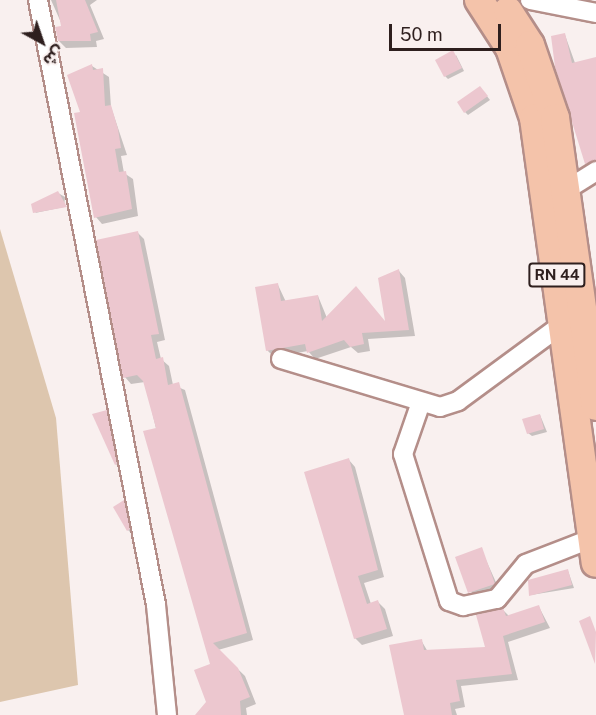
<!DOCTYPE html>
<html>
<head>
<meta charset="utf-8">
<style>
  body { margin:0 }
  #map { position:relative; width:596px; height:715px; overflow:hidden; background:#f9f0ef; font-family:"Public Sans","Noto Sans Arabic",sans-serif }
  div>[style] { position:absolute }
  .green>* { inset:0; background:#ddc6ae }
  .shadow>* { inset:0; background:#0003 }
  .building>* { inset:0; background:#ecc7cf }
  .roads { filter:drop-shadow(2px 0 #b48e89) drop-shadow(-2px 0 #b48e89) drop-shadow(0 2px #b48e89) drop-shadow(0 -2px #b48e89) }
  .street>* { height:18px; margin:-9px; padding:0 9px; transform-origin:9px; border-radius:9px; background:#fff }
  .primary>* { height:28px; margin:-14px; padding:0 14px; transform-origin:14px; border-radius:14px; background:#f4c3aa }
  span { translate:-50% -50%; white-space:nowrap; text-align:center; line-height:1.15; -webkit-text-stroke:4.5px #f9f0ef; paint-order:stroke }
  .shield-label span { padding:2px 4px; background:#f9f0ef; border:2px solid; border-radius:4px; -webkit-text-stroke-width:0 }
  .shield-label { font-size:15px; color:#2e1f1e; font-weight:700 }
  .north { position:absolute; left:12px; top:12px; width:60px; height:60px; -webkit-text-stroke:4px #f9f0ef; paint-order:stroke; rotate:140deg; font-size:16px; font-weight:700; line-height:24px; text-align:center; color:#2e1f1e }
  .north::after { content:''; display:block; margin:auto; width:21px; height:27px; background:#2e1f1e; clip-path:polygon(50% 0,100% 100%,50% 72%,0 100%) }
  .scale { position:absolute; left:389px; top:24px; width:112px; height:27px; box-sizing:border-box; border:3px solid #2e1f1e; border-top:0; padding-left:8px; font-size:18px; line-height:21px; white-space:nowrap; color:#2e1f1e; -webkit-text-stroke:4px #f9f0ef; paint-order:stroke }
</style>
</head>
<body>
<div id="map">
  <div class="green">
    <i style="clip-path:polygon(0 229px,56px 418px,78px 685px,0 702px)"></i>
  </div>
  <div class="shadow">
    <i style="clip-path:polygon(51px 0,97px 0,90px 5px,104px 39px,96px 41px,97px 47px,66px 48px,59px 41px,63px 27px)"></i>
    <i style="clip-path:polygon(565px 35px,575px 63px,596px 58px,592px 169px,553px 37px)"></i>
    <i style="clip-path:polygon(456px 55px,464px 71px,448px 79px,445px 76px)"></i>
    <i style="clip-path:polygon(92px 66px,109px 77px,111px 107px,127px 155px,121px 156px,124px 173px,133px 179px,138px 216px,102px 224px,96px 217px,82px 113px)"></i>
    <i style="clip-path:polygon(483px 91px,490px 100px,468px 115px,465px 112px)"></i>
    <i style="clip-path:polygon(58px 193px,65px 197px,64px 207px,35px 213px)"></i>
    <i style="clip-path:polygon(137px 232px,144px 239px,165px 340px,157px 342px,161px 359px,169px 366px,173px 385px,185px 390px,253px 640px,218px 650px,245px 676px,256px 704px,246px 708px,247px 715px,201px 715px,208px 703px,212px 665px,145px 382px,131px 384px,125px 377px)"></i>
    <i style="clip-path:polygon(399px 271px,405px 278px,415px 336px,368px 339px,370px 351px,358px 353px,351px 347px,315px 359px,308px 351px,274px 357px,267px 350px,278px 285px,286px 302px,318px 296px,327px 318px,387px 324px)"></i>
    <i style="clip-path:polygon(106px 412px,109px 415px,119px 468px,116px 464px)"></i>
    <i style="clip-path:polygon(540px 415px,547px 432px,532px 436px,528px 433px)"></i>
    <i style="clip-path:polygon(349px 460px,355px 467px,384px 577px,364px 583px,371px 604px,378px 602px,385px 609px,393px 636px,362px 645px,355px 638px)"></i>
    <i style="clip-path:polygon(124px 502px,127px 505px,131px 533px,128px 530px)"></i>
    <i style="clip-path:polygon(481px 549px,499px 589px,474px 598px,457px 558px)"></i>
    <i style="clip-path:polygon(568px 571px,574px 588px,531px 595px)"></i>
    <i style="clip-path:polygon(539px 607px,550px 628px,508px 642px,518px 680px,461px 686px,465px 707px,455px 709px,457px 715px,405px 715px,421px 640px,428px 652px,486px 648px,503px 610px,509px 616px)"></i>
  </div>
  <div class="building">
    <i style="clip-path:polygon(56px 0,85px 0,98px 32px,90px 34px,91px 41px,58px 41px,55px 27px,61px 26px)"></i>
    <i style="clip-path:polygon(565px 33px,572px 63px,596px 57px,596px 160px,585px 164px,555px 67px,551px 36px)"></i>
    <i style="clip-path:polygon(453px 50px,462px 68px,444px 77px,435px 60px)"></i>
    <i style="clip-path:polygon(92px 64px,93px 70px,103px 68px,105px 106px,111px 105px,118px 129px,121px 148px,115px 149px,119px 172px,126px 171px,132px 209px,94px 218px,74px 113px,80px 112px,67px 75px)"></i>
    <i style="clip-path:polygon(480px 86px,488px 96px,464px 113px,457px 102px)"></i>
    <i style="clip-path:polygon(58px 191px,67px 207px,33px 213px,31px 204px)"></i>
    <i style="clip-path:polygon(138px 231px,159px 334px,151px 335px,156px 359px,163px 357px,168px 385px,179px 382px,247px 633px,213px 643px,238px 668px,250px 697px,240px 701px,241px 715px,195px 715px,206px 702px,194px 670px,210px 664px,143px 431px,156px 428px,143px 381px,137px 375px,123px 378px,96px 240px)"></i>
    <i style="clip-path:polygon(399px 269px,409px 330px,362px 333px,364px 344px,350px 347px,344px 340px,307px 353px,305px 344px,266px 351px,255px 287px,278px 283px,281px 301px,318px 295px,322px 321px,356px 286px,385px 321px,378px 278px)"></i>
    <i style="clip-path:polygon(107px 410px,117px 464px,115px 465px,92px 414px)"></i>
    <i style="clip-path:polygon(540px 414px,544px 429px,527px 434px,522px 419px)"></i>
    <i style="clip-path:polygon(349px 458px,378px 570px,358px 576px,367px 604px,378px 600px,387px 629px,354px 639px,304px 472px)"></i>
    <i style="clip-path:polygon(124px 500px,130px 529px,127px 531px,113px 507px)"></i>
    <i style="clip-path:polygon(482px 547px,495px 584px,468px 593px,455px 557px)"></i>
    <i style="clip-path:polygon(568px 569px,572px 585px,529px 596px,528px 580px)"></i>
    <i style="clip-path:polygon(539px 605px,545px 622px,503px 636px,512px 674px,456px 680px,460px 701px,450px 703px,452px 715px,404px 715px,389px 645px,422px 639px,424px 650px,485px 647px,476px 615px,503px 608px,506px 616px)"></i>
    <i style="clip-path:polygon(590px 616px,596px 632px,595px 664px,579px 621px)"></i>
  </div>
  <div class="roads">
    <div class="street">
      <i style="left:38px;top:0;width:616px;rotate:78.96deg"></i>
      <i style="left:156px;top:605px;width:111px;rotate:84.3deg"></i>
      <i style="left:530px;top:0;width:67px;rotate:11.1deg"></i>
      <i style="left:566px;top:190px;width:36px;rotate:-32deg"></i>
      <i style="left:281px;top:359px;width:166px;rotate:16.8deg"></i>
      <i style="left:440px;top:407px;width:19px;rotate:-18deg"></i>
      <i style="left:458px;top:401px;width:132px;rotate:-36.3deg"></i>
      <i style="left:420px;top:405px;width:52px;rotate:109.1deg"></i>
      <i style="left:403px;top:454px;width:154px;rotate:72.6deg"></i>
      <i style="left:449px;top:601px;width:15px;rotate:20deg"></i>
      <i style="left:463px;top:606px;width:35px;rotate:-12deg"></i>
      <i style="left:497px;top:599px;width:45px;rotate:-50.4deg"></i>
      <i style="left:526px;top:564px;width:72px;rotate:-21.2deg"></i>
    </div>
    <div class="primary">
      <i style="left:479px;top:0;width:57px;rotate:57.1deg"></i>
      <i style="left:510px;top:48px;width:74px;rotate:71.1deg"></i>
      <i style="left:534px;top:118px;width:449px;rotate:82.1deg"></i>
      <i style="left:508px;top:11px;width:40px;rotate:57.1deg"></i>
      <i style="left:530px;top:45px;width:77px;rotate:71.1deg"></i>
      <i style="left:555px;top:118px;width:291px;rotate:81.9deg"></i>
    </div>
  </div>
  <div class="shield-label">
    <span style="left:557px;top:275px">RN 44</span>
  </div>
  <div class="north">ش</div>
  <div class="scale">50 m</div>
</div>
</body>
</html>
